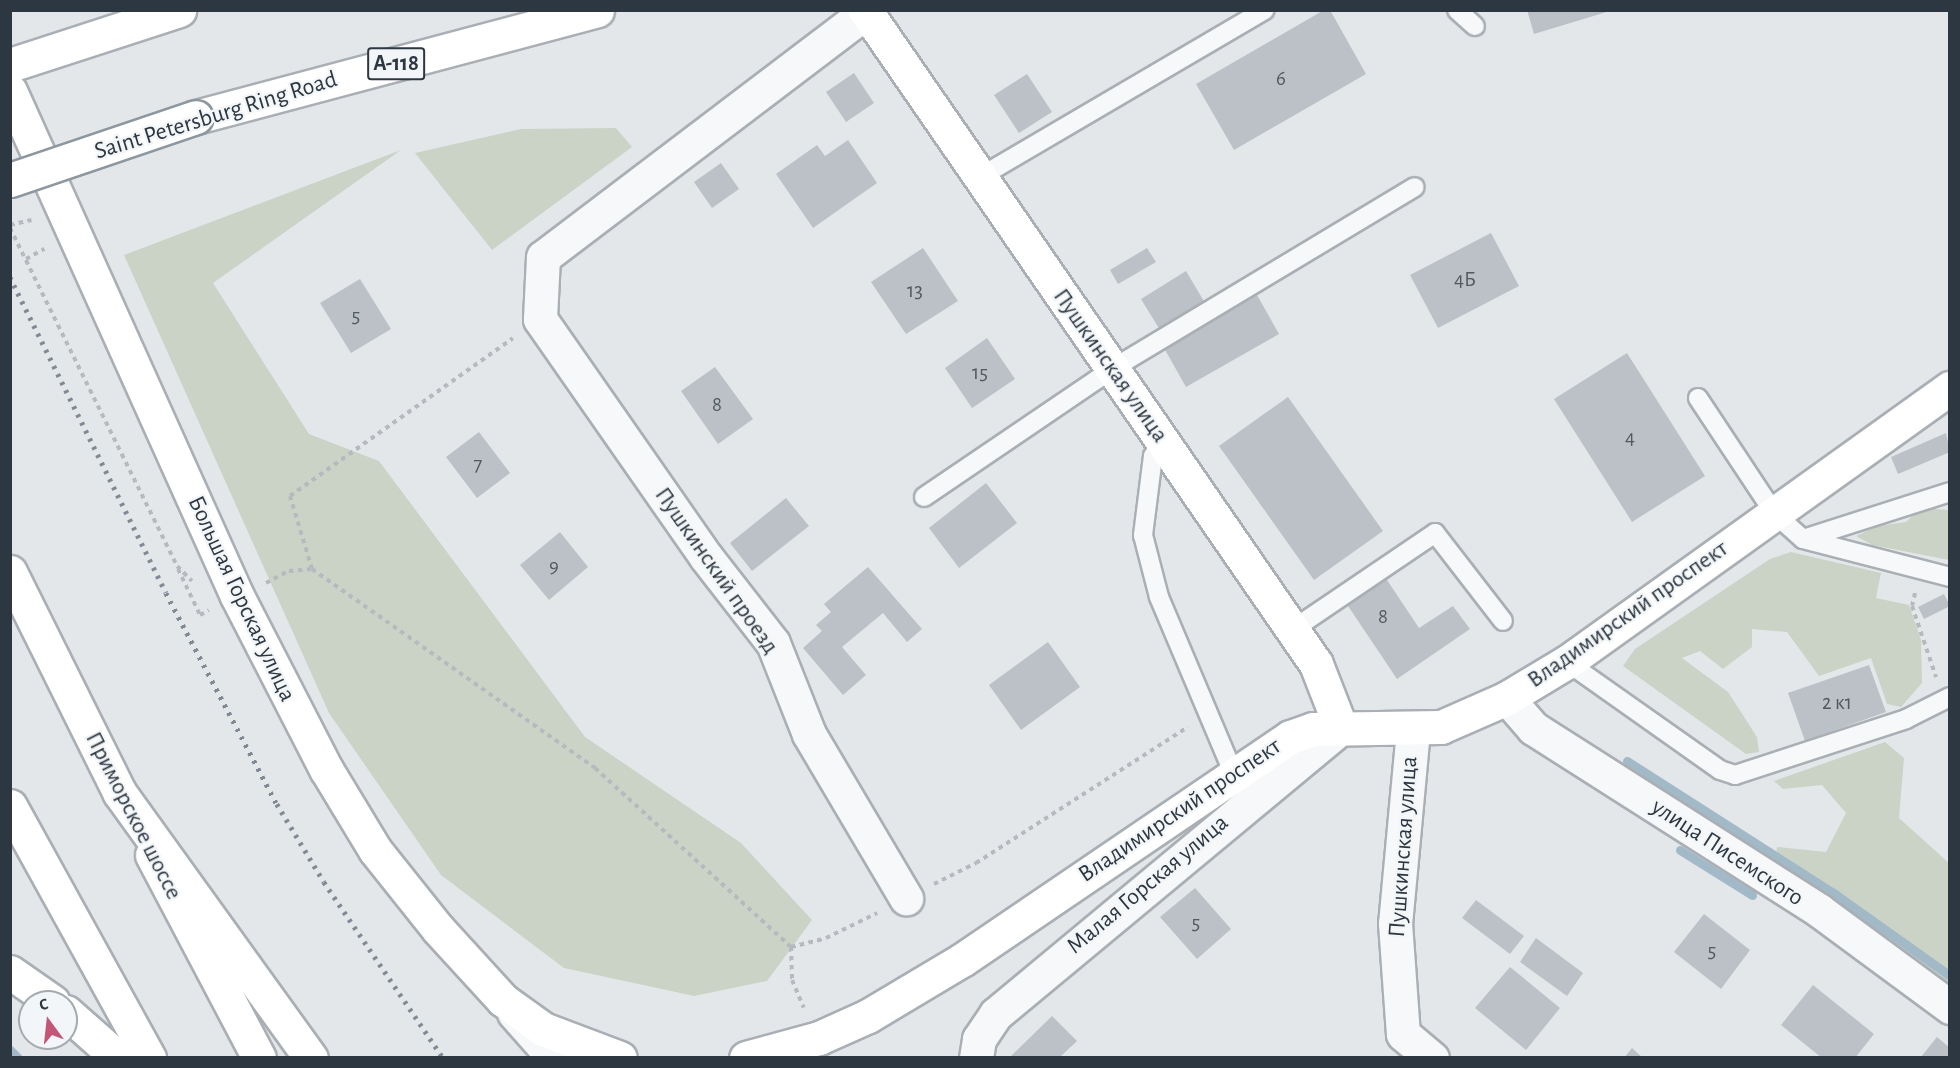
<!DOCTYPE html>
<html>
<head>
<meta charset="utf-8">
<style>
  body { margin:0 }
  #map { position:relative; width:1960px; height:1068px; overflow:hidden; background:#e4e7ea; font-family:"Alegreya Sans",sans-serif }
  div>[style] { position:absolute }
  .green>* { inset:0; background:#cbd3c6 }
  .stream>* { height:9px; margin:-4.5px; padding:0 4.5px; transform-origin:4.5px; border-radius:4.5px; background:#a2bac7 }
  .building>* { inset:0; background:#bbc1c7 }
  .path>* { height:4px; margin-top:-2px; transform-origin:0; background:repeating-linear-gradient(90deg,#b6babe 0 4.5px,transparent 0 9px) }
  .roads { filter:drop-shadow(2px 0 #a9afb4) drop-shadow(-2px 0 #a9afb4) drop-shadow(0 2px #a9afb4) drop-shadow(0 -2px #a9afb4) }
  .lane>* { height:18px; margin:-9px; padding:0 9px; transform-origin:9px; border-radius:9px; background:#f6f8f9 }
  .street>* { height:33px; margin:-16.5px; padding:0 16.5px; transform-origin:16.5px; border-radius:16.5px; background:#f6f8f9 }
  .secondary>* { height:33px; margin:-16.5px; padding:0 16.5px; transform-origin:16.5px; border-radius:16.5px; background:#fff }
  .primary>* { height:33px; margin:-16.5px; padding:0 16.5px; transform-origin:16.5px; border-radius:16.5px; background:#fff }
  .highway>* { height:33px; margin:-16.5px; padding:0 16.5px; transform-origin:16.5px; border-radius:16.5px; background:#fff }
  .rail>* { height:4.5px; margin-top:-2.25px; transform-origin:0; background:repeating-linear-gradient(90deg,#7f8993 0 3px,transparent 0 9px) }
  .bridges { filter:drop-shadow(2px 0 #8c97a0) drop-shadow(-2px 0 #8c97a0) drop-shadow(0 2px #8c97a0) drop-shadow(0 -2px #8c97a0) }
  .highway-bridge>* { height:33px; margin:-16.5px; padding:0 16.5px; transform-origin:16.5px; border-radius:16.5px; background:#fff }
  span { translate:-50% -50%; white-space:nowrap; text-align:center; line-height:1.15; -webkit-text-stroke:4.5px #f3f6f8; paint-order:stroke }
  .number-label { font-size:21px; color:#505a62 }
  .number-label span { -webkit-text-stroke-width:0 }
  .shield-label span { padding:2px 4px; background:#f3f6f8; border:2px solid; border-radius:4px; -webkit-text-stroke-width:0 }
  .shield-label { font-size:22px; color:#2d3741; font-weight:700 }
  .street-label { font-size:24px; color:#2d3741 }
  .frame { position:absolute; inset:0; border:12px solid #2d3741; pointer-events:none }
  .north { position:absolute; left:18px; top:990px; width:60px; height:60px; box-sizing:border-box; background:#f3f6f8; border:2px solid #a4aaaf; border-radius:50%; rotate:345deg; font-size:16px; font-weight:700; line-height:24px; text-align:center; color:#2d3741 }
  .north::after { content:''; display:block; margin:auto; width:21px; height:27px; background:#c35677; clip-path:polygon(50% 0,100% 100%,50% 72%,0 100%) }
</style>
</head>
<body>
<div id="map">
  <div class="green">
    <i style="clip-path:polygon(616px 128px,632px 147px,492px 250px,415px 153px,521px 129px)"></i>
    <i style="clip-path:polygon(401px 150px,213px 283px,309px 434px,379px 461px,585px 737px,741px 843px,812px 920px,767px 981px,694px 996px,564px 968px,441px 875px,329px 713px,124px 255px)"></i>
    <i style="clip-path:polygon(1921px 508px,1949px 510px,1949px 560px,1872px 545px,1856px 536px,1878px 526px,1906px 522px)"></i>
    <i style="clip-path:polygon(1791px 552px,1881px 573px,1876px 598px,1909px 605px,1921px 640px,1922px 683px,1901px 707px,1887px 704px,1871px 658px,1819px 676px,1787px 632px,1752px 629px,1752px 647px,1723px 669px,1700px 651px,1682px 658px,1728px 692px,1757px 737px,1759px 752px,1746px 754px,1623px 666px,1635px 649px,1770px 559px)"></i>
    <i style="clip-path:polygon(1885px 742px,1904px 758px,1899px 818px,1949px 863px,1949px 991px,1775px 865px,1777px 847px,1826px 852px,1846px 813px,1822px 785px,1783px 789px,1774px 781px)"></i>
  </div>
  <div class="stream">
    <i style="left:1627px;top:761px;width:243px;rotate:32.6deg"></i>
    <i style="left:1832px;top:892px;width:145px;rotate:35.4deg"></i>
    <i style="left:1680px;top:850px;width:85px;rotate:32deg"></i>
    <i style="left:10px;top:1050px;width:11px;rotate:45deg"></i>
  </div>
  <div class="building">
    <i style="clip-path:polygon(1324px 10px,1330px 10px,1366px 74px,1234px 150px,1196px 84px)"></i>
    <i style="clip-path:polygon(1527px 10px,1610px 10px,1610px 11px,1534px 34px)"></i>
    <i style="clip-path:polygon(854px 73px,874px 103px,846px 122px,826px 92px)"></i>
    <i style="clip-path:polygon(1027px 74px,1052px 112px,1019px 133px,994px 95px)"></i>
    <i style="clip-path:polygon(848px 140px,877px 183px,813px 228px,776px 174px,817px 145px,825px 156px)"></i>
    <i style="clip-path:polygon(721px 163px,739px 189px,712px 208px,694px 182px)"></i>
    <i style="clip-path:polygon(1491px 233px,1519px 286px,1438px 328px,1410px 275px)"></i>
    <i style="clip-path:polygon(923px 248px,958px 301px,906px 334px,871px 282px)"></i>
    <i style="clip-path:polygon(1147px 248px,1156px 262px,1118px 284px,1110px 270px)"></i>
    <i style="clip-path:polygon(1186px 271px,1205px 303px,1160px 330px,1141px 299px)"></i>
    <i style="clip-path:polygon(360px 279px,391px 329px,351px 353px,320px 303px)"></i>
    <i style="clip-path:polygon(1257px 295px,1279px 334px,1186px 387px,1164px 348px)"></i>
    <i style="clip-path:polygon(987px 338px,1015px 379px,972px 408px,945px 368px)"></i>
    <i style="clip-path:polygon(1627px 353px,1705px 476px,1632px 522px,1554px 399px)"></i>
    <i style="clip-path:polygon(715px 367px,753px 419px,718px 444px,681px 391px)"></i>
    <i style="clip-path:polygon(1288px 397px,1383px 531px,1314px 580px,1219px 446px)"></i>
    <i style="clip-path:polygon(479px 432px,510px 473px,477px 498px,446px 457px)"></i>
    <i style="clip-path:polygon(1946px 433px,1950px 452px,1898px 474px,1891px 457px)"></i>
    <i style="clip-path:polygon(986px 483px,1017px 523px,959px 568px,929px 528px)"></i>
    <i style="clip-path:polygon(786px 498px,809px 526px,752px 571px,730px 543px)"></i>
    <i style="clip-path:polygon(560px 532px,588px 567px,549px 600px,520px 565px)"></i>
    <i style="clip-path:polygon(868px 567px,922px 629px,907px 642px,883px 613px,842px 647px,866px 675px,843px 695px,803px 648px,822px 631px,816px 625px,831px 612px,824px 604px)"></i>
    <i style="clip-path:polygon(1383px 574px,1419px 628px,1453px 606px,1470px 629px,1397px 679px,1344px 600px)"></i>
    <i style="clip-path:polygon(1944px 594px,1950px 606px,1924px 619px,1918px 607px)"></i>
    <i style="clip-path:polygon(1048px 642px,1080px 687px,1021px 730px,989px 685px)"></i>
    <i style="clip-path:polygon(1869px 665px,1886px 712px,1805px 741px,1788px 693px)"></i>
    <i style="clip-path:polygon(1195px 888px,1231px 929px,1197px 959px,1160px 917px)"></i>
    <i style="clip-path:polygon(1476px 900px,1524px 936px,1510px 954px,1462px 918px)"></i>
    <i style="clip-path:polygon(1704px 914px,1750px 950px,1721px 989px,1674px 952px)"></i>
    <i style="clip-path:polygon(1536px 938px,1583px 973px,1567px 996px,1520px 962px)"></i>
    <i style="clip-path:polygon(1510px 967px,1560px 1008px,1526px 1050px,1475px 1008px)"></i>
    <i style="clip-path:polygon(1813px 985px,1874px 1034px,1855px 1058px,1822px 1058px,1781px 1025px)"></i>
    <i style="clip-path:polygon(1052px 1016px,1077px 1041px,1059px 1058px,1009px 1058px)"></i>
    <i style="clip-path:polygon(1937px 1037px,1950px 1048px,1950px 1058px,1920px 1058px)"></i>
    <i style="clip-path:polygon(1632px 1048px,1643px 1058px,1624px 1058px)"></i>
  </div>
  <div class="path">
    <i style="left:10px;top:225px;width:22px;rotate:-13deg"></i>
    <i style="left:10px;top:228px;width:377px;rotate:63.7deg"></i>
    <i style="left:177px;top:566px;width:21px;rotate:45deg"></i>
    <i style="left:26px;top:259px;width:21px;rotate:-29deg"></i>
    <i style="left:178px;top:569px;width:51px;rotate:64.4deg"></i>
    <i style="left:200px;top:615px;width:10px;rotate:-29deg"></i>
    <i style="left:312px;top:569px;width:76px;rotate:-106.8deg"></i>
    <i style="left:290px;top:496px;width:273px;rotate:-35.3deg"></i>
    <i style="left:266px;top:583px;width:26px;rotate:-28deg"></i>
    <i style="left:289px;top:571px;width:23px;rotate:-5deg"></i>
    <i style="left:312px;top:569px;width:346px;rotate:35.1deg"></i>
    <i style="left:595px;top:768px;width:265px;rotate:42.4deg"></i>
    <i style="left:791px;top:947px;width:33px;rotate:88deg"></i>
    <i style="left:792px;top:980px;width:30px;rotate:67deg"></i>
    <i style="left:1915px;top:593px;width:13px;rotate:103deg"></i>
    <i style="left:1912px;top:606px;width:75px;rotate:71.3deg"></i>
    <i style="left:934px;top:884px;width:47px;rotate:-26.6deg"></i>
    <i style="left:976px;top:863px;width:252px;rotate:-32.7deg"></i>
    <i style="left:791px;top:947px;width:36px;rotate:-14deg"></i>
    <i style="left:826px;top:938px;width:57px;rotate:-26.1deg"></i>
  </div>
  <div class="roads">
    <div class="lane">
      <i style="left:1457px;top:10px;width:24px;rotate:42deg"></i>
      <i style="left:980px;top:177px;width:330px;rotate:-30.4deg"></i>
      <i style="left:1698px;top:398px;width:138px;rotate:56.5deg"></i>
      <i style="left:1774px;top:513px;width:39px;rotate:42deg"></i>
      <i style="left:1803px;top:539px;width:152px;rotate:14.5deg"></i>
      <i style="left:1164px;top:444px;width:16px;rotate:133deg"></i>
      <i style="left:1153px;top:456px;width:80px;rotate:97.2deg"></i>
      <i style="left:1143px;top:535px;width:64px;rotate:75.5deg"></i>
      <i style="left:1159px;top:597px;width:190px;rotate:67.1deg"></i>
      <i style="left:924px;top:497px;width:227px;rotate:-34.2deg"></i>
      <i style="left:1112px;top:369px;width:353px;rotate:-31deg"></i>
      <i style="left:1803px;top:539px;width:154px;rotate:-17.7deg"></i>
      <i style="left:1292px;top:630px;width:173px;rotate:-34.1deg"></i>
      <i style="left:1435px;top:533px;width:111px;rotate:52.3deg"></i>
      <i style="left:1567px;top:662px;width:187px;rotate:35.2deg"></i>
      <i style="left:1720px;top:770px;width:16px;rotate:18deg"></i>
      <i style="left:1735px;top:775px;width:180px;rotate:-18.1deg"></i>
      <i style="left:1906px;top:719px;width:49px;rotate:-26.6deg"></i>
    </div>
    <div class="street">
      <i style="left:866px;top:12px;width:405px;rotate:142.8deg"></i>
      <i style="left:543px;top:257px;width:62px;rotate:92.8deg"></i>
      <i style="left:540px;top:319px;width:290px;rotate:55.1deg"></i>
      <i style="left:706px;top:557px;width:109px;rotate:52.1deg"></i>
      <i style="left:773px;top:643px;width:98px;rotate:68.4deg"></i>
      <i style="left:809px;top:734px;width:191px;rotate:59.4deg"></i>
      <i style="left:1507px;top:698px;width:40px;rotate:49deg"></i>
      <i style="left:1533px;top:728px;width:340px;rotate:32.5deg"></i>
      <i style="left:1820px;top:911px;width:162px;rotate:36.4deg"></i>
      <i style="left:1413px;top:730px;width:194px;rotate:95.3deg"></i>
      <i style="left:1395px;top:923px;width:111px;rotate:85.9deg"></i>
      <i style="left:1403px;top:1034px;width:38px;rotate:40deg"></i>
      <i style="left:514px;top:1013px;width:60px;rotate:48.4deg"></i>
      <i style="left:976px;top:1058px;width:19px;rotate:-81deg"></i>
      <i style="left:979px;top:1039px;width:30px;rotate:-56deg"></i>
      <i style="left:996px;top:1014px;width:448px;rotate:-39.7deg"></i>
    </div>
    <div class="secondary">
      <i style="left:865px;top:10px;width:794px;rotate:55.41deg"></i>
      <i style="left:1316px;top:664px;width:69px;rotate:68.7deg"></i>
      <i style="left:10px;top:91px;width:554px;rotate:65.8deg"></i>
      <i style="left:237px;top:596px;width:195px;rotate:62.8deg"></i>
      <i style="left:326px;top:769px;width:95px;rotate:58.8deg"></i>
      <i style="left:375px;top:850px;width:101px;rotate:51.4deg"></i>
      <i style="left:438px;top:929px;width:96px;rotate:47.5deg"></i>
      <i style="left:503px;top:1000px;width:49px;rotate:35.9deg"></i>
      <i style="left:543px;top:1029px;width:82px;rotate:20.6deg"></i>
      <i style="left:746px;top:1058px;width:76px;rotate:-15.3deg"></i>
      <i style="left:819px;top:1038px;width:54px;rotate:-24.2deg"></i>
      <i style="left:868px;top:1016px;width:109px;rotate:-30.8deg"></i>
      <i style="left:962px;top:960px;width:397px;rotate:-34.2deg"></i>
      <i style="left:1290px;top:737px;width:24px;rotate:-19deg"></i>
      <i style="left:1313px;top:729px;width:128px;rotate:-0.9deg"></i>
      <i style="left:1441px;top:727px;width:72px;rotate:-23.7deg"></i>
      <i style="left:1507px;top:698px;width:70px;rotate:-31deg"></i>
      <i style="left:1567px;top:662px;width:471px;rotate:-35.6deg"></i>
    </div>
    <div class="primary">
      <i style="left:152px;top:855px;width:229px;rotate:62.2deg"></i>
    </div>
    <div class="highway">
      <i style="left:10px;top:65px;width:178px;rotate:-18deg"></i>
      <i style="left:196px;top:117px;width:415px;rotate:-14.9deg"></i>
      <i style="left:10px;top:572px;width:246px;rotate:63.6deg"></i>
      <i style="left:119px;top:792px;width:328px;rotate:54.2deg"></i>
      <i style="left:10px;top:806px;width:288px;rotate:61.1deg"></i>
      <i style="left:10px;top:972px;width:52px;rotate:34.9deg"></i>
      <i style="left:66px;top:1012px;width:69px;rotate:41.5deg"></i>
    </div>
  </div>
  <div class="rail">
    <i style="left:10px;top:277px;width:352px;rotate:63.7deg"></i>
    <i style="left:166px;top:593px;width:238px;rotate:62.3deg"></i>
    <i style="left:277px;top:804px;width:91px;rotate:58.9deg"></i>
    <i style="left:324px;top:882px;width:212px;rotate:55.9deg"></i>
  </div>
  <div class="bridges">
    <div class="highway-bridge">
      <i style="left:10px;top:180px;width:196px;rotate:-18.7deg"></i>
    </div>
  </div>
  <div class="number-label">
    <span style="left:1281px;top:79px">6</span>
    <span style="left:1465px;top:280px">4Б</span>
    <span style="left:915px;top:291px">13</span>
    <span style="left:356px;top:316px">5</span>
    <span style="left:980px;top:373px">15</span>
    <span style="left:717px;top:405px">8</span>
    <span style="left:1630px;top:438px">4</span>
    <span style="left:478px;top:465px">7</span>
    <span style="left:554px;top:566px">9</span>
    <span style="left:1383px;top:617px">8</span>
    <span style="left:1837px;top:703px">2 к1</span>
    <span style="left:1196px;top:923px">5</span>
    <span style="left:1712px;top:951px">5</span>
  </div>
  <div class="shield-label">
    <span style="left:396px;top:64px">А-118</span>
  </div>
  <div class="street-label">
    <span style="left:216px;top:116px;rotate:-17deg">Saint Petersburg Ring Road</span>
    <span style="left:1110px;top:366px;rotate:55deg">Пушкинская улица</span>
    <span style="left:716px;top:571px;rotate:55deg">Пушкинский проезд</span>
    <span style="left:241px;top:599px;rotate:65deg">Большая Горская улица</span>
    <span style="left:1628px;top:615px;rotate:-35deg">Владимирский проспект</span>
    <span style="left:1180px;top:811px;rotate:-34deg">Владимирский проспект</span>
    <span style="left:133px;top:816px;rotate:63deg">Приморское шоссе</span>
    <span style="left:1404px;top:847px;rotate:-86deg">Пушкинская улица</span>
    <span style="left:1727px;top:853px;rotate:33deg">улица Писемского</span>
    <span style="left:1148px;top:885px;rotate:-40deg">Малая Горская улица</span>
  </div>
  <div class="frame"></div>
  <div class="north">С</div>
</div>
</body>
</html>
